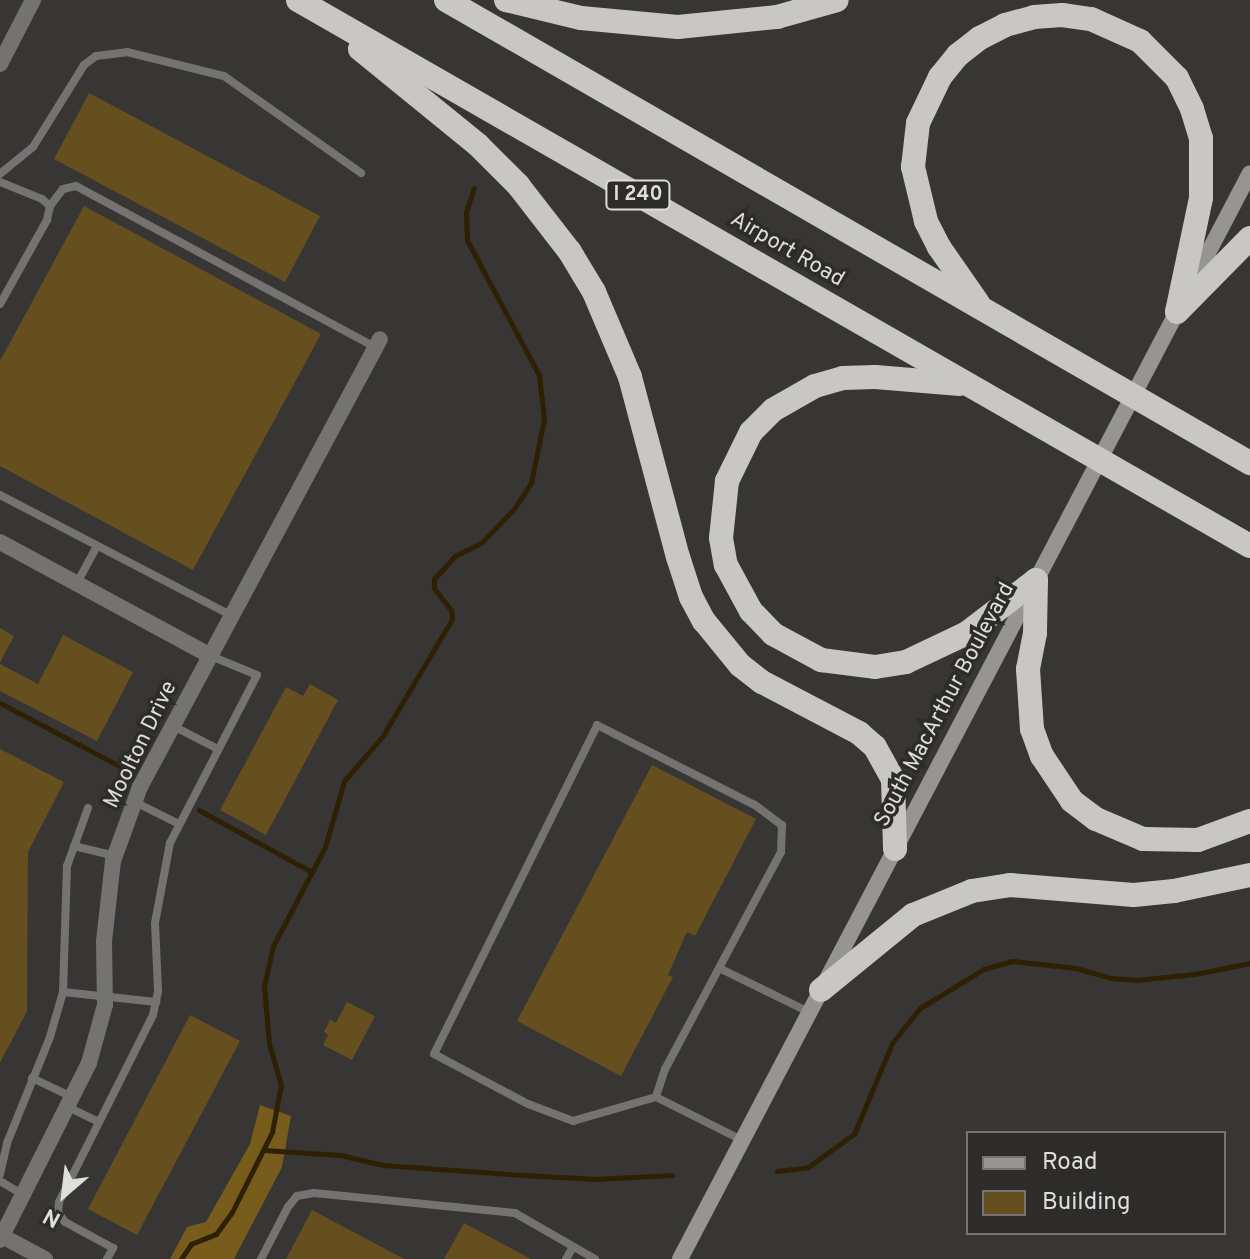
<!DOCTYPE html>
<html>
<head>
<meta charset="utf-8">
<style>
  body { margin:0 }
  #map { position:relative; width:1250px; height:1259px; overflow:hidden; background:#373634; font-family:Overpass,sans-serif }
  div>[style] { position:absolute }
  .green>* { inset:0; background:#785c1b }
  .stream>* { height:5px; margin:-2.5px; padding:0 2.5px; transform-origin:2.5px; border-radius:2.5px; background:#2e2003 }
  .building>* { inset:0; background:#654f1e }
  .lane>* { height:8px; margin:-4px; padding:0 4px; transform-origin:4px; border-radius:4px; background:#747372 }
  .street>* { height:16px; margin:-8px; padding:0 8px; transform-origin:8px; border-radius:8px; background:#747372 }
  .secondary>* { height:16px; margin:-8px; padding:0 8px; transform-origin:8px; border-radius:8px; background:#969594 }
  .highway>* { height:24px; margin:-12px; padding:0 12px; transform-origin:12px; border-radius:12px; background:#c8c7c4 }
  span { translate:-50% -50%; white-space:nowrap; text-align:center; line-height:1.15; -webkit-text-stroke:7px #2d2c2a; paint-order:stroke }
  .shield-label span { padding:2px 6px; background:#2d2c2a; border:2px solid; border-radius:6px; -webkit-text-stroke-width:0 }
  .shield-label { font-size:20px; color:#dfdedd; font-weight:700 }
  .street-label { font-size:22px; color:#dfdedd }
  .legend { position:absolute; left:966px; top:1131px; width:260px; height:104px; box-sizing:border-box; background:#2d2c2a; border:2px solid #747372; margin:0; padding:10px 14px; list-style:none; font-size:24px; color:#dfdedd }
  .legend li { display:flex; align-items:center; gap:16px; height:40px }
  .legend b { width:40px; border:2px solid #747372 }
  .north { position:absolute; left:24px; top:1155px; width:80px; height:80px; -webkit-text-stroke:6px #2d2c2a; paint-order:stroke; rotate:208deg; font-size:22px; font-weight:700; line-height:32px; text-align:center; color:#dfdedd }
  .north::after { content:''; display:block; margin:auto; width:28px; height:36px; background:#dfdedd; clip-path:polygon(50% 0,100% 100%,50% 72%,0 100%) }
</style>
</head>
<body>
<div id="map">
  <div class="green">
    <i style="clip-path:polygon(260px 1105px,291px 1116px,282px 1167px,234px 1259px,170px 1259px,187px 1227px,206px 1222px,250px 1144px)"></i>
  </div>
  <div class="stream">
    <i style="left:0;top:703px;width:148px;rotate:27.8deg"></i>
    <i style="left:199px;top:810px;width:129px;rotate:28.8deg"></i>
    <i style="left:264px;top:1150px;width:76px;rotate:3.8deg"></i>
    <i style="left:340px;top:1155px;width:44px;rotate:13.1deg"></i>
    <i style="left:383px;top:1165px;width:141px;rotate:4.1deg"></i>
    <i style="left:524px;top:1175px;width:72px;rotate:3.2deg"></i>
    <i style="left:596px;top:1179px;width:76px;rotate:-3deg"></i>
    <i style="left:777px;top:1171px;width:31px;rotate:-7deg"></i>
    <i style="left:808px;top:1167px;width:57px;rotate:-35.7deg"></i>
    <i style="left:854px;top:1134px;width:99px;rotate:-67.3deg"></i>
    <i style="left:892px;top:1043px;width:45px;rotate:-51.3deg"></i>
    <i style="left:920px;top:1008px;width:75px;rotate:-31.4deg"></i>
    <i style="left:984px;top:969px;width:29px;rotate:-16deg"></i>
    <i style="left:1012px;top:961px;width:64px;rotate:6.2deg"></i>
    <i style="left:1076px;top:968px;width:35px;rotate:16deg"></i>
    <i style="left:1110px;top:978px;width:26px;rotate:4deg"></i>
    <i style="left:1136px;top:980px;width:59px;rotate:-5.8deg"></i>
    <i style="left:1195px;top:974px;width:56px;rotate:-11.3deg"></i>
    <i style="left:181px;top:1259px;width:18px;rotate:-56deg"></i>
    <i style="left:191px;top:1244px;width:27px;rotate:-22deg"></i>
    <i style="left:216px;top:1234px;width:27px;rotate:-54deg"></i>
    <i style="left:232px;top:1212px;width:89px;rotate:-63.4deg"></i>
    <i style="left:272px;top:1132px;width:48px;rotate:-79.2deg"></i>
    <i style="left:281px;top:1085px;width:43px;rotate:-106.3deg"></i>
    <i style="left:269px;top:1044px;width:58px;rotate:-94.9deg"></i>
    <i style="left:264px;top:986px;width:41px;rotate:-77.3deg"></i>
    <i style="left:273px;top:946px;width:112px;rotate:-62.3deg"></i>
    <i style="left:325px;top:847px;width:69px;rotate:-73.9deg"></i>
    <i style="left:344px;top:781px;width:58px;rotate:-49.2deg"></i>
    <i style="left:382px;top:737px;width:137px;rotate:-59.3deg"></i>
    <i style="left:452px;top:619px;width:9px;rotate:-96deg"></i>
    <i style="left:451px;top:610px;width:28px;rotate:-128deg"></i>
    <i style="left:434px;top:588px;width:9px;rotate:-90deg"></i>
    <i style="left:434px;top:579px;width:31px;rotate:-48deg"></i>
    <i style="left:455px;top:556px;width:30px;rotate:-27deg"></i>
    <i style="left:482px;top:542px;width:46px;rotate:-45.9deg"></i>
    <i style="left:514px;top:509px;width:31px;rotate:-57deg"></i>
    <i style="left:531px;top:483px;width:65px;rotate:-78.5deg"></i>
    <i style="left:544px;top:419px;width:44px;rotate:-96.5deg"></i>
    <i style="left:539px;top:375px;width:153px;rotate:-118.1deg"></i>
    <i style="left:467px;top:240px;width:28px;rotate:-92deg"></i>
    <i style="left:466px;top:212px;width:25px;rotate:-72deg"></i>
  </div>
  <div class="building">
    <i style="clip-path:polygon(89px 93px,320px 216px,285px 282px,54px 159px)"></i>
    <i style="clip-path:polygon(84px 206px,321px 334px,193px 570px,0 466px,0 361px)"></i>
    <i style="clip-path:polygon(0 628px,14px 636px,0 663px)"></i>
    <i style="clip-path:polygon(63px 635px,133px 672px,97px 741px,0 691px,0 664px,38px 684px)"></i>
    <i style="clip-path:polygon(310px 684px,338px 700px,266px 835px,220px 810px,286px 687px,303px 696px)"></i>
    <i style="clip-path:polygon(0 749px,64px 782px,28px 852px,27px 1011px,0 1063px)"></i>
    <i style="clip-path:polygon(652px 765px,756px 819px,695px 936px,687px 932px,668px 975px,673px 977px,621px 1076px,517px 1021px)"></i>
    <i style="clip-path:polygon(347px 1002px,375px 1016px,352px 1060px,323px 1045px,328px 1035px,324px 1032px,330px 1020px,336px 1023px)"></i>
    <i style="clip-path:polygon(190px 1015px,240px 1041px,137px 1235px,88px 1209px)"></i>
    <i style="clip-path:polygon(312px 1210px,404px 1259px,286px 1259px)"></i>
    <i style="clip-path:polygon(464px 1223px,531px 1259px,444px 1259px)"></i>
  </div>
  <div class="lane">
    <i style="left:0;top:174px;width:43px;rotate:-39.3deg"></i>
    <i style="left:33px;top:147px;width:97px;rotate:-58.1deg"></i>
    <i style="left:84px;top:65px;width:15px;rotate:-37deg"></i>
    <i style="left:96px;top:56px;width:31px;rotate:-7deg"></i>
    <i style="left:127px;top:52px;width:100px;rotate:13.9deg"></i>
    <i style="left:224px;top:76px;width:168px;rotate:35.3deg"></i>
    <i style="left:0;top:182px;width:45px;rotate:22deg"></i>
    <i style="left:42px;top:199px;width:11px;rotate:41deg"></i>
    <i style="left:50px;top:206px;width:14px;rotate:102deg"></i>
    <i style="left:47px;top:220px;width:96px;rotate:119.2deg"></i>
    <i style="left:50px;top:206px;width:21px;rotate:-53deg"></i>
    <i style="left:63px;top:189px;width:13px;rotate:-13deg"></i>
    <i style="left:76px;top:186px;width:340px;rotate:28.3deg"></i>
    <i style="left:0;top:495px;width:262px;rotate:27.5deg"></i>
    <i style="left:77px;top:583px;width:42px;rotate:-61.6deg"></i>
    <i style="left:173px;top:726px;width:51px;rotate:27.1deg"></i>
    <i style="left:135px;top:802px;width:47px;rotate:26.6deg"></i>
    <i style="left:88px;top:808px;width:62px;rotate:109.9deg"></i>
    <i style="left:67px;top:866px;width:126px;rotate:91.8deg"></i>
    <i style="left:63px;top:992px;width:94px;rotate:6.1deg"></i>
    <i style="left:74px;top:846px;width:42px;rotate:13.7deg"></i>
    <i style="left:719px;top:968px;width:100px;rotate:26.1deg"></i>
    <i style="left:32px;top:1078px;width:44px;rotate:25.4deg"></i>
    <i style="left:656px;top:1097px;width:86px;rotate:163.9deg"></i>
    <i style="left:573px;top:1121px;width:48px;rotate:-159.3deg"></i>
    <i style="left:528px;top:1104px;width:106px;rotate:-152deg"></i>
    <i style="left:434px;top:1054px;width:367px;rotate:-63.6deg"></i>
    <i style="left:597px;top:725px;width:177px;rotate:26.9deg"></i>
    <i style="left:755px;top:805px;width:34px;rotate:37deg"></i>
    <i style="left:782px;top:825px;width:27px;rotate:92deg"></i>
    <i style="left:781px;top:852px;width:246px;rotate:118.1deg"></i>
    <i style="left:665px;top:1069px;width:29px;rotate:108deg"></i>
    <i style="left:656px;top:1097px;width:96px;rotate:26.6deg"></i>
    <i style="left:68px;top:1107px;width:34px;rotate:26deg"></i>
    <i style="left:0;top:1174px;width:32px;rotate:-77deg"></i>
    <i style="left:7px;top:1143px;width:114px;rotate:-67.9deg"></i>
    <i style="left:50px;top:1037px;width:47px;rotate:-73.9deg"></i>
    <i style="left:0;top:1181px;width:27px;rotate:31deg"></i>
    <i style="left:107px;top:1259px;width:13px;rotate:-61deg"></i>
    <i style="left:113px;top:1248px;width:55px;rotate:-151.6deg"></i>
    <i style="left:65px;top:1222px;width:12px;rotate:-125deg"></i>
    <i style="left:58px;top:1212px;width:10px;rotate:-84deg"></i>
    <i style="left:59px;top:1202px;width:209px;rotate:-63.3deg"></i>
    <i style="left:153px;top:1015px;width:25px;rotate:-78deg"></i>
    <i style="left:158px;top:991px;width:68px;rotate:-92.5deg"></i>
    <i style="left:155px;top:923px;width:81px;rotate:-79.4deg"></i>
    <i style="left:170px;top:843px;width:189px;rotate:-62.6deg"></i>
    <i style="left:257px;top:675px;width:50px;rotate:-157.6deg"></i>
    <i style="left:261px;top:1259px;width:59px;rotate:-62.6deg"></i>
    <i style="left:288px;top:1207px;width:14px;rotate:-51deg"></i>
    <i style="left:297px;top:1196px;width:17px;rotate:-10deg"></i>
    <i style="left:314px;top:1193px;width:202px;rotate:5.7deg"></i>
    <i style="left:515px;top:1213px;width:92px;rotate:29.9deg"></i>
    <i style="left:566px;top:1259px;width:14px;rotate:-60deg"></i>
  </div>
  <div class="street">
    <i style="left:0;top:64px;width:72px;rotate:-62.7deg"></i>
    <i style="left:0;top:542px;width:240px;rotate:28.4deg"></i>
    <i style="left:0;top:1235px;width:51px;rotate:28.1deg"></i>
    <i style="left:0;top:1240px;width:198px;rotate:-63.3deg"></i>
    <i style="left:89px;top:1063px;width:60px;rotate:-74.6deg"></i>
    <i style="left:105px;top:1005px;width:64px;rotate:-90.9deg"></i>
    <i style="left:104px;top:941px;width:81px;rotate:-83.6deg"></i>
    <i style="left:113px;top:861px;width:79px;rotate:-70deg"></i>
    <i style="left:140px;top:787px;width:508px;rotate:-61.82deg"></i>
  </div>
  <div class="secondary">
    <i style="left:680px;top:1259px;width:1226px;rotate:-62.31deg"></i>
  </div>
  <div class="highway">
    <i style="left:298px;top:0;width:1097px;rotate:29.84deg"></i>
    <i style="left:446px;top:0;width:928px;rotate:29.94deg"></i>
    <i style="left:506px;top:0;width:77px;rotate:13.5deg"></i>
    <i style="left:581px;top:18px;width:97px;rotate:5.3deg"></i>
    <i style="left:678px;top:27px;width:100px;rotate:-5.8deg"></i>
    <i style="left:777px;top:17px;width:62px;rotate:-15.8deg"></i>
    <i style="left:360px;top:49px;width:152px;rotate:39.1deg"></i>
    <i style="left:478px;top:145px;width:57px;rotate:45deg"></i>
    <i style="left:518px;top:185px;width:85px;rotate:52.2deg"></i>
    <i style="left:570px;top:252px;width:47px;rotate:59deg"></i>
    <i style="left:594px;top:292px;width:92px;rotate:67deg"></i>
    <i style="left:630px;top:377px;width:186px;rotate:75.1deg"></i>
    <i style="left:678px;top:557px;width:42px;rotate:72deg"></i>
    <i style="left:691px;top:597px;width:27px;rotate:62deg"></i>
    <i style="left:704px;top:621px;width:57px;rotate:50.7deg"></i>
    <i style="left:740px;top:665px;width:28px;rotate:38deg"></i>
    <i style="left:762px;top:682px;width:110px;rotate:27.7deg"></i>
    <i style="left:859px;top:733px;width:21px;rotate:41deg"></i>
    <i style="left:875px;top:747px;width:38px;rotate:61deg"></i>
    <i style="left:893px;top:780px;width:69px;rotate:88.3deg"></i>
    <i style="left:978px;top:303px;width:68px;rotate:-124.9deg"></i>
    <i style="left:939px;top:247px;width:29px;rotate:-117deg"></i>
    <i style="left:926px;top:221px;width:56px;rotate:-103.5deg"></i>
    <i style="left:913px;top:167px;width:44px;rotate:-83.5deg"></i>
    <i style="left:918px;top:123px;width:51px;rotate:-64.4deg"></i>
    <i style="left:940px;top:77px;width:28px;rotate:-51deg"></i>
    <i style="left:958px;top:55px;width:28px;rotate:-38deg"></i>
    <i style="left:980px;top:38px;width:28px;rotate:-27deg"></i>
    <i style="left:1005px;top:25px;width:30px;rotate:-15deg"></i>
    <i style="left:1034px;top:17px;width:28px;rotate:-4deg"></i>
    <i style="left:1062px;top:15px;width:29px;rotate:8deg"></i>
    <i style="left:1091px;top:19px;width:54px;rotate:24.2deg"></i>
    <i style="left:1140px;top:41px;width:52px;rotate:45deg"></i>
    <i style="left:1177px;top:78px;width:34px;rotate:64deg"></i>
    <i style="left:1192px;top:109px;width:30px;rotate:73deg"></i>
    <i style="left:1201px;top:138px;width:60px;rotate:90deg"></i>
    <i style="left:1201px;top:198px;width:116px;rotate:101.9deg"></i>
    <i style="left:1177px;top:312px;width:104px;rotate:-45.4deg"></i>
    <i style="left:960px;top:384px;width:85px;rotate:-175.3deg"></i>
    <i style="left:875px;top:377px;width:32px;rotate:178deg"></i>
    <i style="left:843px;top:378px;width:29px;rotate:164deg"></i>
    <i style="left:815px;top:386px;width:48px;rotate:150.3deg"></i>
    <i style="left:773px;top:410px;width:31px;rotate:135deg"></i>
    <i style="left:751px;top:432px;width:55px;rotate:116.1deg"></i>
    <i style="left:727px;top:481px;width:57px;rotate:96deg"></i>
    <i style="left:721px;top:538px;width:27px;rotate:80deg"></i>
    <i style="left:726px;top:565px;width:52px;rotate:61.5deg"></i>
    <i style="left:751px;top:611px;width:32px;rotate:46deg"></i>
    <i style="left:773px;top:634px;width:55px;rotate:28.4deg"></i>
    <i style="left:821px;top:660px;width:54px;rotate:7.4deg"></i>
    <i style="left:875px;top:667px;width:31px;rotate:-9deg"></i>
    <i style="left:906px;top:662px;width:68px;rotate:-25.4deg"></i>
    <i style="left:967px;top:633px;width:87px;rotate:-37.5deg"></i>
    <i style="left:1036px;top:580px;width:53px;rotate:91.1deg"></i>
    <i style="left:1035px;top:633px;width:37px;rotate:101deg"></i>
    <i style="left:1028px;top:669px;width:60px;rotate:86.2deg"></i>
    <i style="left:1032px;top:729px;width:29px;rotate:70deg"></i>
    <i style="left:1042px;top:756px;width:54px;rotate:56.3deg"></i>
    <i style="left:1072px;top:801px;width:30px;rotate:37deg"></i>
    <i style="left:1096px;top:819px;width:51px;rotate:23.1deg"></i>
    <i style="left:1143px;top:839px;width:55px;rotate:1deg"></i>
    <i style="left:1198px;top:840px;width:55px;rotate:-20.1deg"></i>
    <i style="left:821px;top:990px;width:119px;rotate:-39.2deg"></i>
    <i style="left:913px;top:915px;width:64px;rotate:-22.1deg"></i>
    <i style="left:972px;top:891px;width:38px;rotate:-9deg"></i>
    <i style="left:1010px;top:885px;width:124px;rotate:4.6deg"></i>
    <i style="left:1134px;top:895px;width:40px;rotate:-5.7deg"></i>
    <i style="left:1174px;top:891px;width:78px;rotate:-11.9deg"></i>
  </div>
  <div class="shield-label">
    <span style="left:638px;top:195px">I 240</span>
  </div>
  <div class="street-label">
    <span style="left:787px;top:250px;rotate:30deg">Airport Road</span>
    <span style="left:945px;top:705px;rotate:-62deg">South MacArthur Boulevard</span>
    <span style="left:141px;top:745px;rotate:-64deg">Moolton Drive</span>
  </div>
  <ul class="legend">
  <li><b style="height:10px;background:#969594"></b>Road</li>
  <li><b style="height:22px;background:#654f1e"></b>Building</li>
  </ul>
  <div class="north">N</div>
</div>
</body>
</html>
